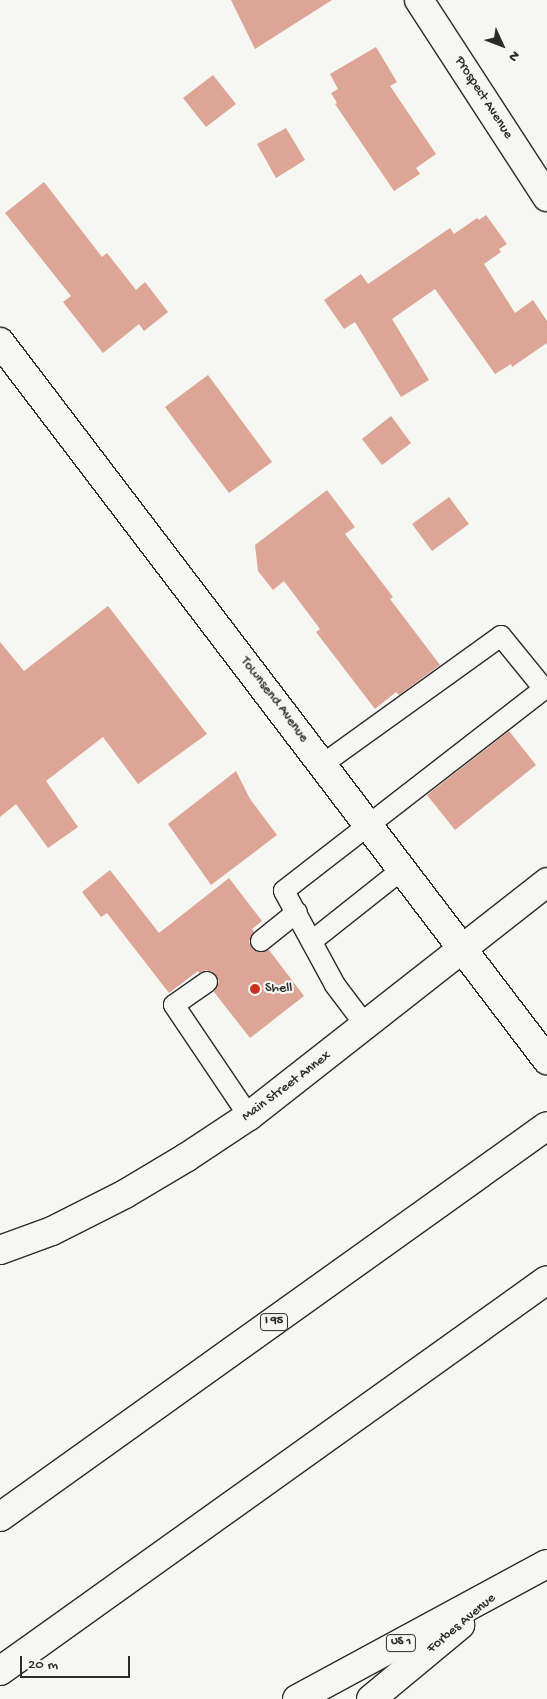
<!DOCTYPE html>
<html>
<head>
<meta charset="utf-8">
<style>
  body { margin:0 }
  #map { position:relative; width:547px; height:1699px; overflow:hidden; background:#f6f6f2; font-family:"Gochi Hand",sans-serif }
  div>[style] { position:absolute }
  .building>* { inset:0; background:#dca595 }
  .roads { filter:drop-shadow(1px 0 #2b2b2b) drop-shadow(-1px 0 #2b2b2b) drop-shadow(0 1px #2b2b2b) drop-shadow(0 -1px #2b2b2b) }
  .service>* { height:20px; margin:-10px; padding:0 10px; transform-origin:10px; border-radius:10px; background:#f6f6f2 }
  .minor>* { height:28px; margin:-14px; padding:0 14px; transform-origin:14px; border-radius:14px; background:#f6f6f2 }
  .secondary>* { height:28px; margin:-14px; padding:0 14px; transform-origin:14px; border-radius:14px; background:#f6f6f2 }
  .primary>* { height:28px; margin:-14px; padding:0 14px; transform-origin:14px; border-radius:14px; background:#f6f6f2 }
  .motorway>* { height:28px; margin:-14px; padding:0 14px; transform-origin:14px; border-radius:14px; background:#f6f6f2 }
  .dots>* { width:14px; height:14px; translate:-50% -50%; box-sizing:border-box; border:2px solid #f6f6f2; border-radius:50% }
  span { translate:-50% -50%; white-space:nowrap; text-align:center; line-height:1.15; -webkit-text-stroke:4.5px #f6f6f2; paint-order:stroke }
  .shield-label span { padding:1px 4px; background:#f6f6f2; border:1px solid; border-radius:4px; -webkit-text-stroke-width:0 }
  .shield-label { font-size:12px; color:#2b2b2b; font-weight:700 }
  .street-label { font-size:14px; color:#2b2b2b }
  .poi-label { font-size:14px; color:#2b2b2b }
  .left { translate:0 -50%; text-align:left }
  .north { position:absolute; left:477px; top:20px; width:50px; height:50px; -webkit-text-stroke:4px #f6f6f2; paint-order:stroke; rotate:133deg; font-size:14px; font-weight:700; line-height:20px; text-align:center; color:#2b2b2b }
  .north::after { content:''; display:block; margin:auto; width:18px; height:22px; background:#2b2b2b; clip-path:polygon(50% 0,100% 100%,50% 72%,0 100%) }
  .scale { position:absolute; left:20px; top:1656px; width:110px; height:22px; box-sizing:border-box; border:2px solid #2b2b2b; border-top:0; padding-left:6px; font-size:15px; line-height:18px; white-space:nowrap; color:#2b2b2b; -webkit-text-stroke:4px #f6f6f2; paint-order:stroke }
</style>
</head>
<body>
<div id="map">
  <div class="building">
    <i style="clip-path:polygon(231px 0,332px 0,255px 49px)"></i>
    <i style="clip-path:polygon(376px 47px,397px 82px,390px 86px,436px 154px,416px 168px,420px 174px,394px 191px,335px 104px,337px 103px,331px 93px,338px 89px,330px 74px)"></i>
    <i style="clip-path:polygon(213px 75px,236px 104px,206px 127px,183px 98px)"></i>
    <i style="clip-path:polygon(286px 128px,305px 160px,276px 178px,257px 144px)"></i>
    <i style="clip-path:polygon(44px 182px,102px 257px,107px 253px,136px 290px,145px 282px,168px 312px,144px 331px,139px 324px,103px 353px,63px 302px,71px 296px,5px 213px)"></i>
    <i style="clip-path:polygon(486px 215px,507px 244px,499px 249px,501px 252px,484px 264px,515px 313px,533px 300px,547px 321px,547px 343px,512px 367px,511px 364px,495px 374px,435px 289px,392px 319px,429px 380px,401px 397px,355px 322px,344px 329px,324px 300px,361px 274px,368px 284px,450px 228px,454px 234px,477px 218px,479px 220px)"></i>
    <i style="clip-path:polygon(208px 375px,272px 462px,229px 493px,165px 407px)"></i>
    <i style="clip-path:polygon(391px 416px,411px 443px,382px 465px,362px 439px)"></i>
    <i style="clip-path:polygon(327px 490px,355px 527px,345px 534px,393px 597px,390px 599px,440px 665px,399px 695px,396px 692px,375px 709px,316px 632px,320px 629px,284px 581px,273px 590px,258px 571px,255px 545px)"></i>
    <i style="clip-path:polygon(449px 497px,469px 524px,432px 551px,412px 524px)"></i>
    <i style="clip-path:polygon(108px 606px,207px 734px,138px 784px,103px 737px,46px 781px,78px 827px,48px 848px,16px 804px,0 817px,0 642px,24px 671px)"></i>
    <i style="clip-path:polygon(509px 731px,536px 765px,455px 830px,427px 795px)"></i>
    <i style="clip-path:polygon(236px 771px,250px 799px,277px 835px,211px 885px,168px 824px)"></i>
    <i style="clip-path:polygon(110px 870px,159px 933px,229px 878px,262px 921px,252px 929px,254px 931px,249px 942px,252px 948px,257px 952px,269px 950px,304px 996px,250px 1038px,214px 992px,219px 981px,212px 972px,206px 970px,199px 973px,198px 971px,169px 993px,107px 913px,101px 917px,82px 892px)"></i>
  </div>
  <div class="roads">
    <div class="service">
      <i style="left:323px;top:764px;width:219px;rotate:-35.7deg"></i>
      <i style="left:501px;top:636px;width:68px;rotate:50.9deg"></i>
      <i style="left:544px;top:689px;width:329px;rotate:142.2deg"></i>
      <i style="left:284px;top:891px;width:107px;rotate:61.5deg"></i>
      <i style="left:335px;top:985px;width:51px;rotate:52.9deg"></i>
      <i style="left:261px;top:941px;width:46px;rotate:-38.9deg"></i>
      <i style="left:312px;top:941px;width:116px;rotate:-38.4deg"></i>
      <i style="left:207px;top:982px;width:40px;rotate:145.1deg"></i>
      <i style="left:174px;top:1005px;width:134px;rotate:56deg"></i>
    </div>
    <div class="minor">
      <i style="left:419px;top:0;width:235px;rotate:57deg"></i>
    </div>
    <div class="secondary">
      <i style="left:0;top:342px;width:903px;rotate:52.7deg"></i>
      <i style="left:0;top:1250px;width:55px;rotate:-20.1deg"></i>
      <i style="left:52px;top:1231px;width:82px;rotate:-26.9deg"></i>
      <i style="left:125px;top:1194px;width:72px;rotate:-30.8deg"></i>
      <i style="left:187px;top:1157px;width:74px;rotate:-33.5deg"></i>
      <i style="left:249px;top:1116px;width:379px;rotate:-38.1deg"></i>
    </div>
    <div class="primary">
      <i style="left:297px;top:1699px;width:284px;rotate:-28.4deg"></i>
      <i style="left:371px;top:1699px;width:116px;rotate:-39.7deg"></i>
    </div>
    <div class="motorway">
      <i style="left:0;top:1517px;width:672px;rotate:-35.56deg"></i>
      <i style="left:0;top:1671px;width:672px;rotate:-35.56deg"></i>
    </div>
  </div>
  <div class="dots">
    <i style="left:255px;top:989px;background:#c8321e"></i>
  </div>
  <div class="shield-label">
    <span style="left:274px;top:1322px">I 95</span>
    <span style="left:401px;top:1643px">US 1</span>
  </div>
  <div class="street-label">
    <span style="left:483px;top:98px;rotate:57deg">Prospect Avenue</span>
    <span style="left:274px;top:700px;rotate:53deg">Townsend Avenue</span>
    <span style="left:287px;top:1087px;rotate:-37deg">Main Street Annex</span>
    <span style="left:462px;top:1624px;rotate:-40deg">Forbes Avenue</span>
  </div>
  <div class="poi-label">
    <span class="left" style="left:265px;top:989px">Shell</span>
  </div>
  <div class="north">N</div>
  <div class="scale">20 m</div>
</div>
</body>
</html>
